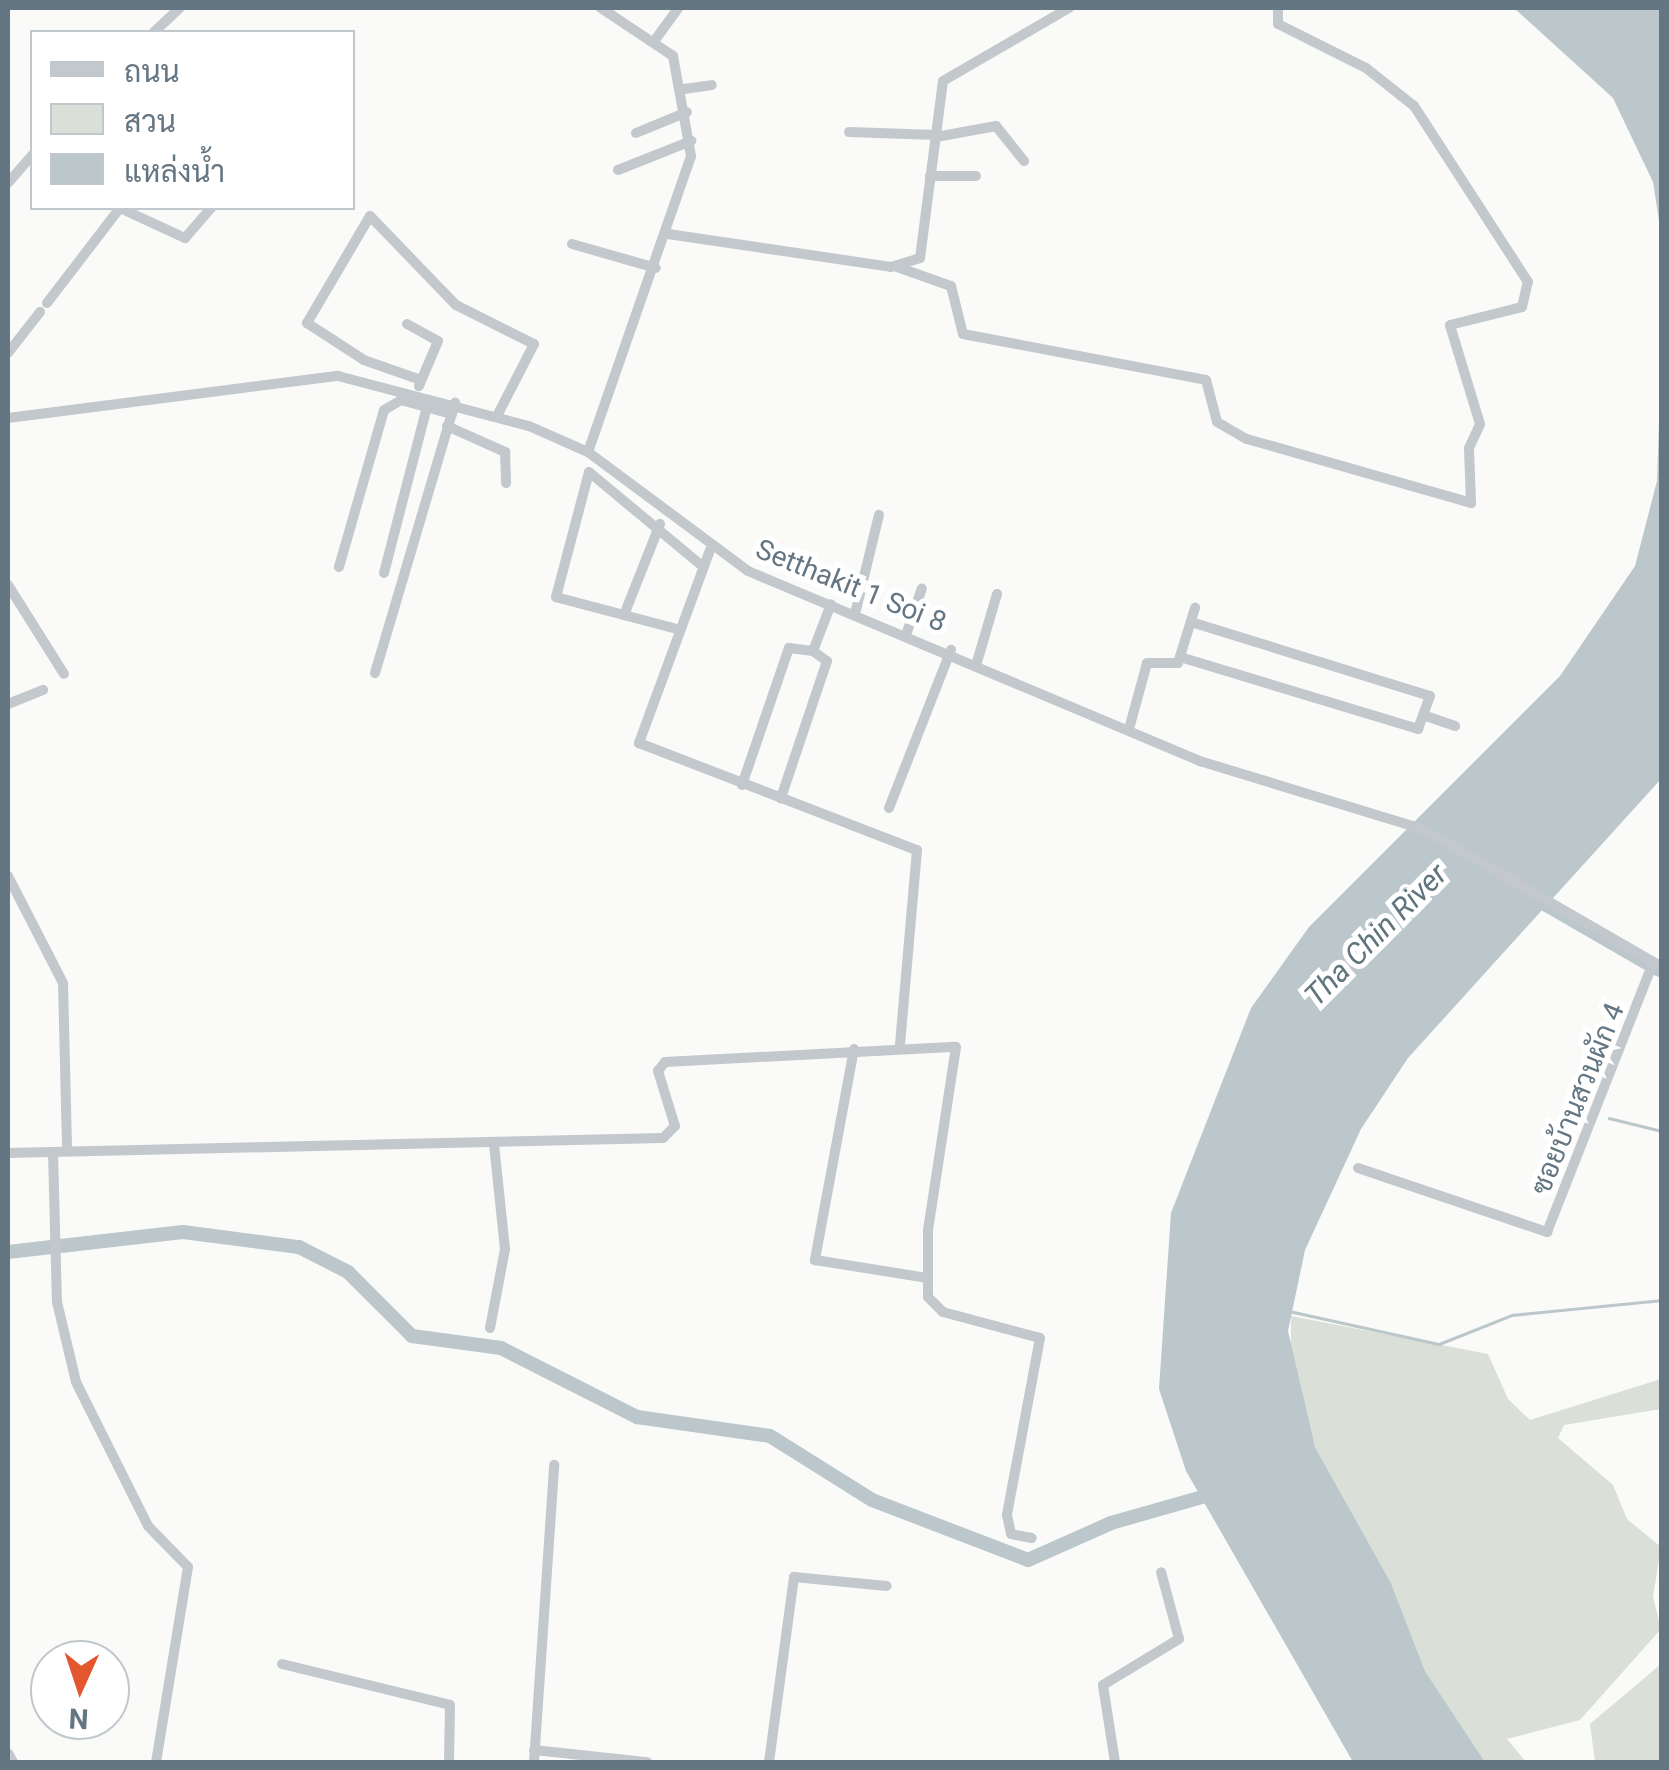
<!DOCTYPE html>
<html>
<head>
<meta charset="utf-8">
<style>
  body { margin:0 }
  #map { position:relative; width:1669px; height:1770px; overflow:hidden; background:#fafaf8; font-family:Roboto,Sarabun,sans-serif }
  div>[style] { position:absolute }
  .green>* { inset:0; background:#dadfd7 }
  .water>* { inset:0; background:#bbc7cb }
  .stream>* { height:2.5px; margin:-1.25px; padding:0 1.25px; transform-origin:1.25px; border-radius:1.25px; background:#bbc7cb }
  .canal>* { height:8px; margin:-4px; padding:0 4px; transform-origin:4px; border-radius:4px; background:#bbc7cb }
  .river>* { height:14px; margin:-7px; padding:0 7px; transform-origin:7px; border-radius:7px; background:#bbc7cb }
  .minor>* { height:10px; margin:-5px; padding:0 5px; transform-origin:5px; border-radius:5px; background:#c3c8cc }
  span { translate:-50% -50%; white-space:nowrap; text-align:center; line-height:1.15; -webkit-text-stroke:10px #fff; paint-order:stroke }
  .street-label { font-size:28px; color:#657683 }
  .water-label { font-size:30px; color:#60757c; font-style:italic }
  .frame { position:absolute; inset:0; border:10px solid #657683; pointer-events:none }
  .legend { position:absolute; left:30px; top:30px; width:325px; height:180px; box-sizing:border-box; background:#fff; border:2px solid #c1c8cd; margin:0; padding:12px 18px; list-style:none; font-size:30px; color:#657683 }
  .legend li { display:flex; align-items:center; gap:20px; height:50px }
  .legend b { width:50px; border:2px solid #c1c8cd }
  .north { position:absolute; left:30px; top:1640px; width:100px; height:100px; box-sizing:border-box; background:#fff; border:2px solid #c1c8cd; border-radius:50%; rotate:183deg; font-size:28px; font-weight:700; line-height:40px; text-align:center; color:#657683 }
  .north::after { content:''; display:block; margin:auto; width:35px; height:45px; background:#e4572e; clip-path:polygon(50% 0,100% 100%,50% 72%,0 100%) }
</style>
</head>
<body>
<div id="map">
  <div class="green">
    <i style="clip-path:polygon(1291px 1316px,1488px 1354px,1508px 1399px,1530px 1420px,1661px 1379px,1661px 1409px,1564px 1425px,1558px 1438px,1613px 1485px,1627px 1519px,1661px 1547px,1653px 1597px,1661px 1629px,1580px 1720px,1507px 1739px,1526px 1762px,1485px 1762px,1425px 1671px,1391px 1583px,1315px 1447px,1291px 1372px)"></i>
    <i style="clip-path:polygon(1661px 1664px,1661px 1762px,1595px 1762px,1590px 1724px)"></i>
  </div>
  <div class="water">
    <i style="clip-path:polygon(1514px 8px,1661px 8px,1661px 233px,1653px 182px,1613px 98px)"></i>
    <i style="clip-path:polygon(1661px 364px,1661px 779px,1408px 1058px,1361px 1129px,1305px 1250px,1288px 1331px,1315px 1447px,1391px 1583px,1425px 1671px,1485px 1762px,1353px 1762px,1186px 1471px,1159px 1389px,1171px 1213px,1251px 1008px,1309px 927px,1560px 676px,1635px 566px,1657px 481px)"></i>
  </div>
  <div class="stream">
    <i style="left:1609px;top:1118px;width:55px;rotate:13.8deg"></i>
    <i style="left:1289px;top:1311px;width:154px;rotate:12.4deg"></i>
    <i style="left:1439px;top:1344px;width:79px;rotate:-21.7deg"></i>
    <i style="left:1512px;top:1315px;width:151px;rotate:-5.7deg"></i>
  </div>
  <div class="canal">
    <i style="left:1537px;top:903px;width:126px;rotate:30deg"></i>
    <i style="left:1657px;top:972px;width:5px;rotate:22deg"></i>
  </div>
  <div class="river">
    <i style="left:8px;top:1252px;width:176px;rotate:-6.5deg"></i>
    <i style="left:183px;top:1232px;width:117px;rotate:7.4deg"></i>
    <i style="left:299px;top:1247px;width:55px;rotate:27deg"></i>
    <i style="left:348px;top:1272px;width:91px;rotate:45deg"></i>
    <i style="left:412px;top:1336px;width:90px;rotate:7.7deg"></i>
    <i style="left:501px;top:1348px;width:153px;rotate:26.9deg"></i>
    <i style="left:637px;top:1417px;width:134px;rotate:8.1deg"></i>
    <i style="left:770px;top:1436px;width:120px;rotate:32.1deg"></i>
    <i style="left:872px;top:1500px;width:167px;rotate:21deg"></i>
    <i style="left:1028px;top:1560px;width:91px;rotate:-24deg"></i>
    <i style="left:1111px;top:1523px;width:109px;rotate:-15.9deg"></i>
  </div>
  <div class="minor">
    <i style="left:154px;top:32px;width:35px;rotate:-43deg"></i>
    <i style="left:655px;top:40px;width:39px;rotate:-54deg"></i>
    <i style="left:684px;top:89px;width:28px;rotate:-8deg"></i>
    <i style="left:849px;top:132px;width:88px;rotate:2deg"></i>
    <i style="left:636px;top:133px;width:55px;rotate:-22.4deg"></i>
    <i style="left:936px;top:137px;width:61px;rotate:-10.4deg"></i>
    <i style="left:996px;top:126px;width:45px;rotate:51.3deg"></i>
    <i style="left:618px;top:170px;width:79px;rotate:-21.7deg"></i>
    <i style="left:930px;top:176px;width:46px"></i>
    <i style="left:8px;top:183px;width:37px;rotate:-49deg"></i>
    <i style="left:120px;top:208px;width:72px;rotate:24.8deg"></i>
    <i style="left:185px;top:238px;width:40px;rotate:-49deg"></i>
    <i style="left:668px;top:234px;width:225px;rotate:8.4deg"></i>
    <i style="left:891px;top:267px;width:30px;rotate:-17deg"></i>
    <i style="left:920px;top:258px;width:178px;rotate:-82.6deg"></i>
    <i style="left:943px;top:81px;width:146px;rotate:-30.1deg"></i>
    <i style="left:572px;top:244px;width:87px;rotate:15.9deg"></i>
    <i style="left:897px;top:267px;width:57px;rotate:19.4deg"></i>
    <i style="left:951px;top:286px;width:49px;rotate:76deg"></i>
    <i style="left:963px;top:334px;width:247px;rotate:10.7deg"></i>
    <i style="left:1206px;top:380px;width:43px;rotate:75.3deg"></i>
    <i style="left:1217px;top:422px;width:34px;rotate:30deg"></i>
    <i style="left:1247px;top:439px;width:233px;rotate:15.9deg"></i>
    <i style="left:1471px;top:503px;width:55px;rotate:-92.1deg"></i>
    <i style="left:1469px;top:448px;width:26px;rotate:-65deg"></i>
    <i style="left:1480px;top:424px;width:103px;rotate:-106.9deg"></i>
    <i style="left:1450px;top:325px;width:74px;rotate:-14deg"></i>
    <i style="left:1522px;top:307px;width:26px;rotate:-77deg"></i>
    <i style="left:1528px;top:282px;width:210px;rotate:-122.9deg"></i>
    <i style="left:1414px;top:106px;width:61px;rotate:-141.6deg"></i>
    <i style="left:1366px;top:68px;width:98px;rotate:-153.4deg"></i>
    <i style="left:1278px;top:24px;width:16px;rotate:-90deg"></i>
    <i style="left:47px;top:303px;width:120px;rotate:-52.5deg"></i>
    <i style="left:407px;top:324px;width:35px;rotate:29deg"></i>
    <i style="left:438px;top:341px;width:49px;rotate:112.9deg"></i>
    <i style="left:8px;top:353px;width:52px;rotate:-52deg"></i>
    <i style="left:421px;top:380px;width:60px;rotate:-160.7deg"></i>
    <i style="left:364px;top:360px;width:68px;rotate:-147deg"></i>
    <i style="left:307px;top:323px;width:124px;rotate:-59.5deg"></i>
    <i style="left:370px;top:216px;width:124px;rotate:46deg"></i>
    <i style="left:456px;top:305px;width:87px;rotate:26.6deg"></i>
    <i style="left:534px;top:344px;width:81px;rotate:117.2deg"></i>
    <i style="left:8px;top:418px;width:333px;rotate:-7.3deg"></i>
    <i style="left:338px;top:376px;width:197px;rotate:14.7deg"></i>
    <i style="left:529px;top:426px;width:64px;rotate:23.8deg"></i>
    <i style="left:588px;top:452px;width:199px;rotate:36.6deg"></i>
    <i style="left:748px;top:571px;width:493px;rotate:22.8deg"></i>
    <i style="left:1203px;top:762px;width:232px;rotate:17deg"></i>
    <i style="left:1425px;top:830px;width:274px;rotate:30deg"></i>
    <i style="left:447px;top:426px;width:64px;rotate:24.1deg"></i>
    <i style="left:505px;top:452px;width:31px;rotate:88deg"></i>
    <i style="left:588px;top:452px;width:313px;rotate:-70.8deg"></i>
    <i style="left:691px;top:156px;width:102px;rotate:-100.2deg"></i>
    <i style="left:673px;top:56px;width:87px;rotate:-146.3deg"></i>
    <i style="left:710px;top:550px;width:206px;rotate:110.2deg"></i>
    <i style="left:639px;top:743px;width:298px;rotate:21.1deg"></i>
    <i style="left:917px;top:850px;width:197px;rotate:95deg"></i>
    <i style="left:339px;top:567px;width:163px;rotate:-74deg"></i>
    <i style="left:384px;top:410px;width:20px;rotate:-30deg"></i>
    <i style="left:401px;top:400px;width:53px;rotate:15.4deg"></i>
    <i style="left:384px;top:573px;width:171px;rotate:-75.5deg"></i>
    <i style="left:8px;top:585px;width:105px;rotate:57.8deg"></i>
    <i style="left:855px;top:614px;width:102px;rotate:-76.4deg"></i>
    <i style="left:624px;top:615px;width:98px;rotate:-68.4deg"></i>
    <i style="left:1191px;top:622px;width:250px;rotate:17.2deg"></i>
    <i style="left:1430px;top:696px;width:20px;rotate:110deg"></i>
    <i style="left:677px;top:629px;width:125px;rotate:-165.2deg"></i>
    <i style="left:556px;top:597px;width:129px;rotate:-75.2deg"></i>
    <i style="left:589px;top:472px;width:144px;rotate:39.7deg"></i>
    <i style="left:907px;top:632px;width:46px;rotate:-71.2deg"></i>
    <i style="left:813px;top:651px;width:50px;rotate:-69deg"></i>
    <i style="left:1180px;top:657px;width:249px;rotate:16.8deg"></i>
    <i style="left:1418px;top:729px;width:15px;rotate:-70deg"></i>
    <i style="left:1423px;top:715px;width:34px;rotate:19deg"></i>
    <i style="left:977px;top:662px;width:71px;rotate:-73.6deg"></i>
    <i style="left:375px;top:673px;width:282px;rotate:-73.5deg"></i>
    <i style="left:8px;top:704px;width:38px;rotate:-22deg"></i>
    <i style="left:1129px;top:729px;width:68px;rotate:-74.7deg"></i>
    <i style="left:1147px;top:663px;width:31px"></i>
    <i style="left:1178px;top:663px;width:58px;rotate:-72.8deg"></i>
    <i style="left:742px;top:785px;width:145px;rotate:-71.1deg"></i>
    <i style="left:789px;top:648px;width:24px;rotate:7deg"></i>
    <i style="left:813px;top:651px;width:17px;rotate:36deg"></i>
    <i style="left:827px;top:661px;width:145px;rotate:108.6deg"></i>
    <i style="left:889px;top:808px;width:170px;rotate:-68.6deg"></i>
    <i style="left:8px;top:876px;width:120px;rotate:62.8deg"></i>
    <i style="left:63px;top:983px;width:168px;rotate:88.6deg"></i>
    <i style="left:854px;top:1049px;width:215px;rotate:100.5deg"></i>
    <i style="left:815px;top:1260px;width:113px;rotate:9.1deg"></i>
    <i style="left:53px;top:1152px;width:150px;rotate:88.5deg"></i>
    <i style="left:57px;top:1302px;width:82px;rotate:76.6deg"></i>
    <i style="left:76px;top:1382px;width:161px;rotate:63.4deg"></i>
    <i style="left:148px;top:1526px;width:57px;rotate:45.7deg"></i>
    <i style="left:188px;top:1567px;width:198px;rotate:99.3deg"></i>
    <i style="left:8px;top:1153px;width:655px;rotate:-1.31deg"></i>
    <i style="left:663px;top:1138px;width:17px;rotate:-45deg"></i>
    <i style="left:675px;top:1126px;width:58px;rotate:-107.2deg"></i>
    <i style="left:658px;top:1071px;width:11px;rotate:-52deg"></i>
    <i style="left:665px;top:1062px;width:291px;rotate:-3deg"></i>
    <i style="left:956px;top:1047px;width:185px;rotate:98.7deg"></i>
    <i style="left:928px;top:1230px;width:67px;rotate:90deg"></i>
    <i style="left:928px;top:1297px;width:21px;rotate:45deg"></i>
    <i style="left:943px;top:1312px;width:100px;rotate:15deg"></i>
    <i style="left:1040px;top:1338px;width:180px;rotate:100.6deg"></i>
    <i style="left:1007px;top:1515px;width:19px;rotate:78deg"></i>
    <i style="left:1011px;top:1534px;width:21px;rotate:11deg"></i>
    <i style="left:1358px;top:1168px;width:200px;rotate:18.7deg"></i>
    <i style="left:1547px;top:1232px;width:289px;rotate:-68.5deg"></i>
    <i style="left:490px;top:1328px;width:80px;rotate:-79.2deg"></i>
    <i style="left:505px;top:1249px;width:106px;rotate:-96deg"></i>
    <i style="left:282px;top:1664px;width:173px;rotate:13.7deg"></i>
    <i style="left:450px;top:1705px;width:57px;rotate:91deg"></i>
    <i style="left:534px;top:1750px;width:114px;rotate:6.1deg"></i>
    <i style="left:8px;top:1753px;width:10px;rotate:61deg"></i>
    <i style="left:534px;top:1762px;width:298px;rotate:-86.1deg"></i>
    <i style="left:769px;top:1762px;width:187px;rotate:-82.3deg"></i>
    <i style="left:794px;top:1577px;width:93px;rotate:5.5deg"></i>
    <i style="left:1115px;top:1762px;width:78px;rotate:-98.9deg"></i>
    <i style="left:1103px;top:1685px;width:89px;rotate:-31.2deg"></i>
    <i style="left:1179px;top:1639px;width:69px;rotate:-105deg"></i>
  </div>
  <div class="street-label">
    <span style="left:851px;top:586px;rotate:22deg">Setthakit 1 Soi 8</span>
    <span style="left:1578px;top:1099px;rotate:-68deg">ซอยบ้านสวนผัก 4</span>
  </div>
  <div class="water-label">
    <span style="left:1376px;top:935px;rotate:-45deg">Tha Chin River</span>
  </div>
  <div class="frame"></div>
  <ul class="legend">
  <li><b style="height:12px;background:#c3c8cc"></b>ถนน</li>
  <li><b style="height:28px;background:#dadfd7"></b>สวน</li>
  <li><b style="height:28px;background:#bbc7cb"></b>แหล่งน้ำ</li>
  </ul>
  <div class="north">N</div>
</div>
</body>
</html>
